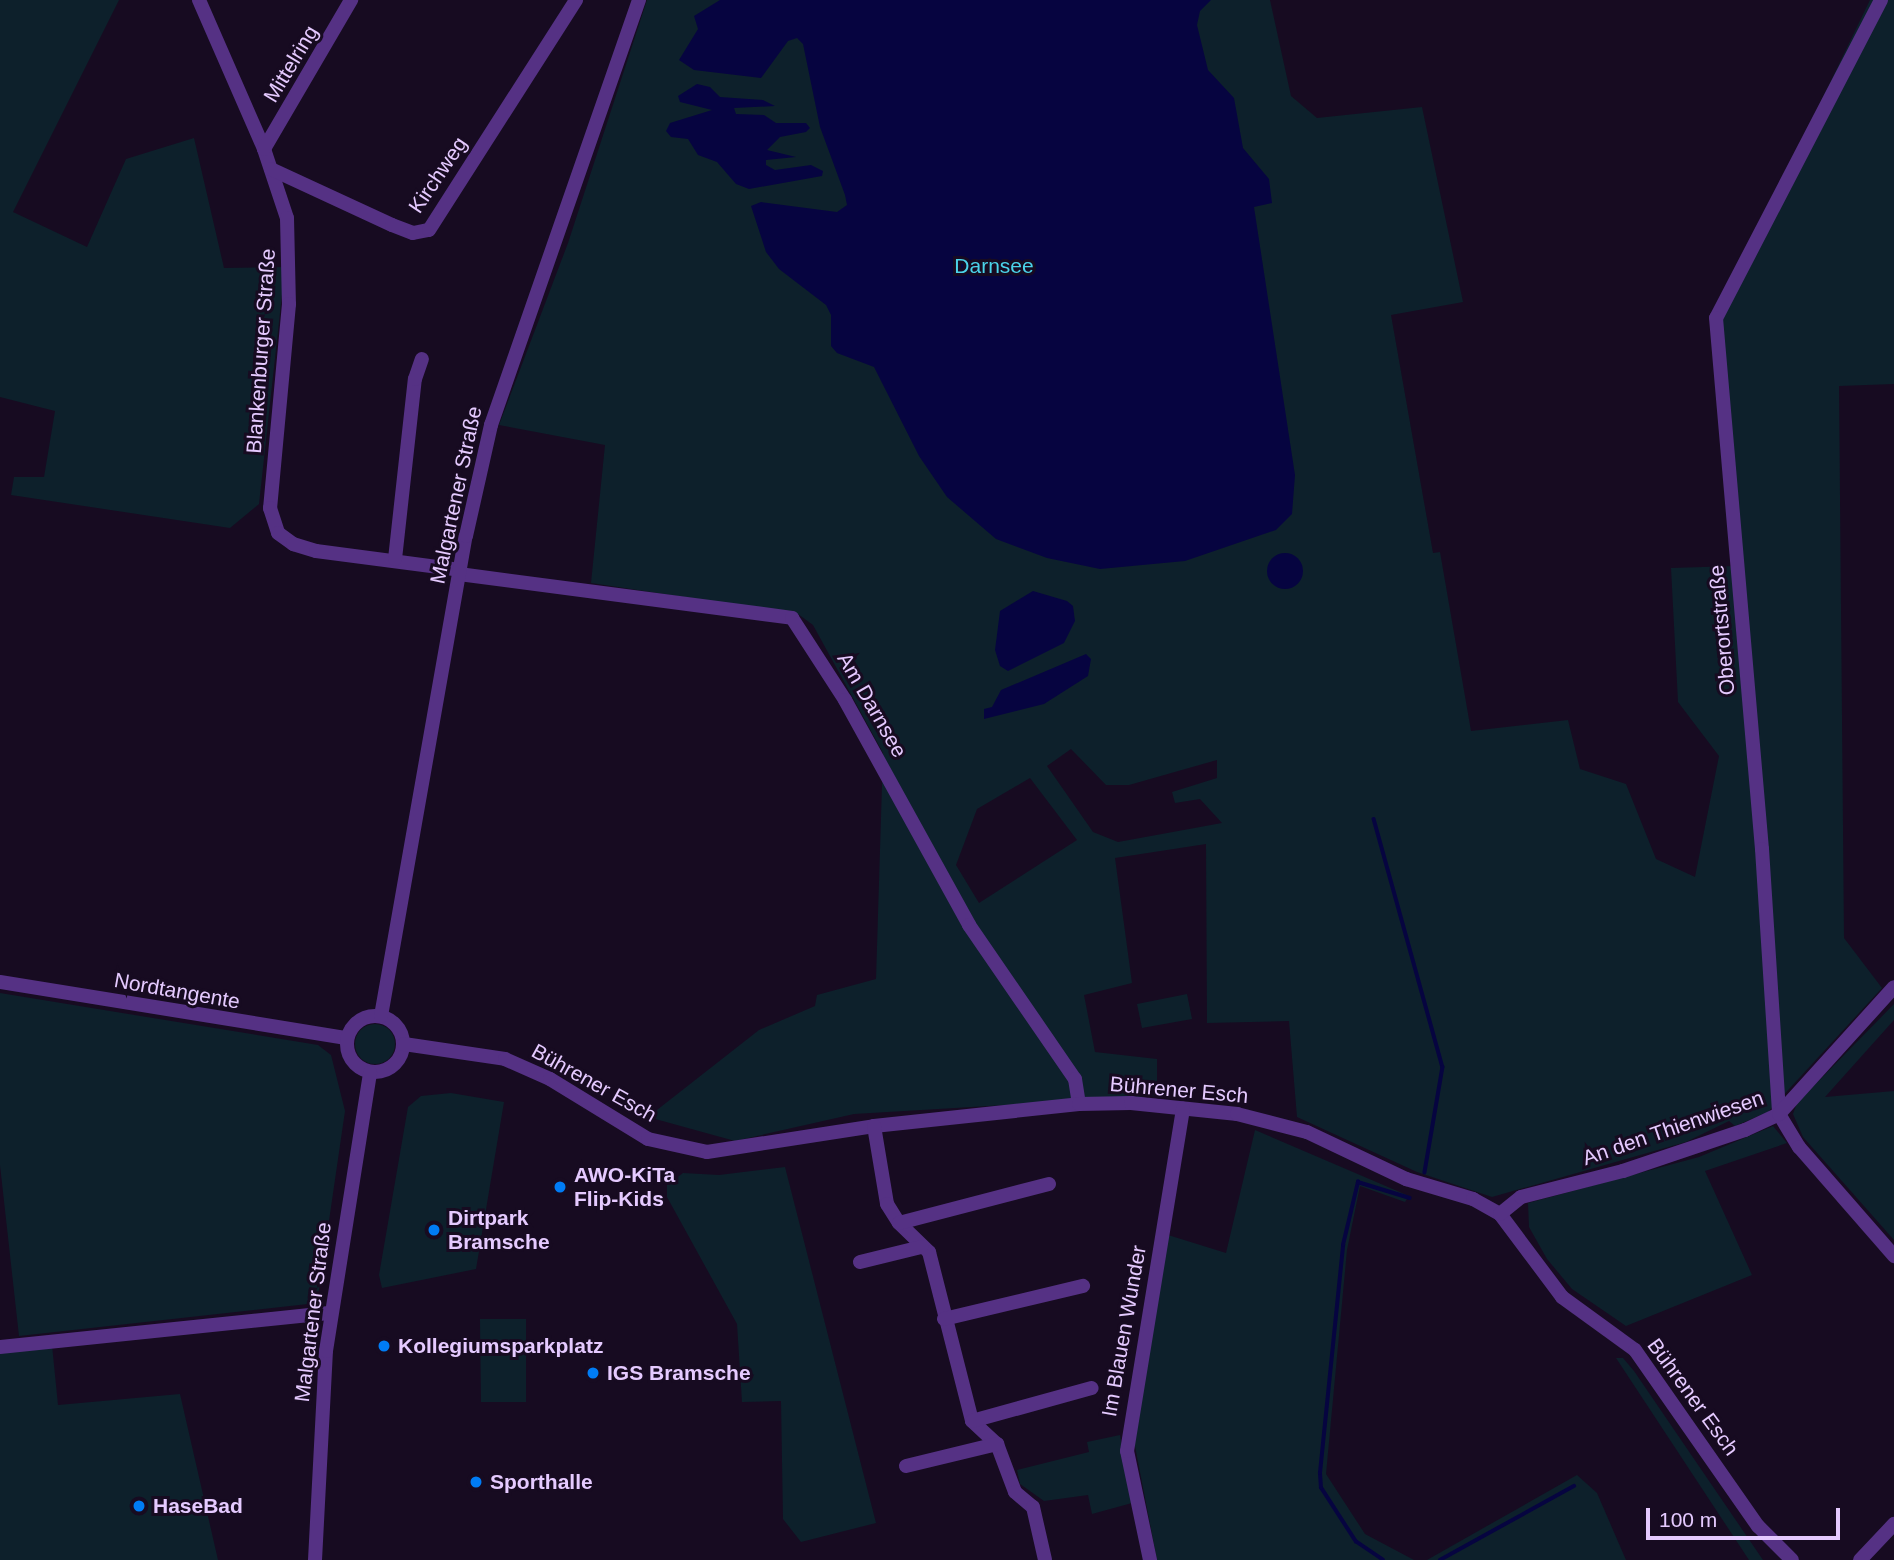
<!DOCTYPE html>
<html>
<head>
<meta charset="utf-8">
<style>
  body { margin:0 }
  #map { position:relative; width:1894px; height:1560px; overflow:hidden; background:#170b21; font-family:Arial,sans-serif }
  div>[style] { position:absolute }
  .green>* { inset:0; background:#0d202b }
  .round { border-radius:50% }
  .water>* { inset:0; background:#060440 }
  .stream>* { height:3.5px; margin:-1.75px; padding:0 1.75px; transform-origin:1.75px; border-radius:1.75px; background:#060440 }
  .minor>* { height:14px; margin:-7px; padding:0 7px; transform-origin:7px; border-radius:7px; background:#553184 }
  .minor>.ring { margin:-7px; padding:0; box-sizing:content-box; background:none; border:14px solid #553184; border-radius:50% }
  .dots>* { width:19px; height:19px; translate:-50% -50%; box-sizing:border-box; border:4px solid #170b21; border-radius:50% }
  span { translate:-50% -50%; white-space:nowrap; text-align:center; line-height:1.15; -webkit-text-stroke:6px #170b21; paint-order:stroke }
  .street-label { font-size:21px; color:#e5caff }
  .park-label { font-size:21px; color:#4bd3ea }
  .poi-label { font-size:21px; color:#e5caff; font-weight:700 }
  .left { translate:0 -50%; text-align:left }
  .scale { position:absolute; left:1646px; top:1508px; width:194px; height:32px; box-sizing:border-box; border:4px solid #e5caff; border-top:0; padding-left:9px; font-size:21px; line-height:24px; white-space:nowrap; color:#e5caff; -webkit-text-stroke:5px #170b21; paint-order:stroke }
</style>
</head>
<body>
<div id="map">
  <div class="green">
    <i style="clip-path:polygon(0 0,119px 0,13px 212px,87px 247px,126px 159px,194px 138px,224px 268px,285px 267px,259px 504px,230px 528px,11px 495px,14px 477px,44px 477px,55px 411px,0 397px)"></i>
    <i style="clip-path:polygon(evenodd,647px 0,1270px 0,1291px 96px,1317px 118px,1422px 107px,1463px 302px,1391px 315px,1433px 553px,1440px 552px,1471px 731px,1568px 720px,1580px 769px,1626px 784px,1656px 859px,1695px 877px,1719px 756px,1678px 702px,1671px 568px,1735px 566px,1716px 318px,1870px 0,1894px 0,1894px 384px,1839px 386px,1844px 938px,1882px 988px,1768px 1112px,1735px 1126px,1729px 1121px,1686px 1142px,1492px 1197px,1417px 1172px,1297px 1117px,1289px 1021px,1207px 1023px,1206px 844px,1115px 858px,1132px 983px,1084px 995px,1095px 1052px,1157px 1059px,1157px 1096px,854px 1114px,735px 1141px,648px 1117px,759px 1030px,815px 1006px,817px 995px,876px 979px,883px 753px,813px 625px,798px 614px,591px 583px,605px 445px,499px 425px,568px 243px,647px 0,1071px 749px,1106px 785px,1129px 785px,1217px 760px,1217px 778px,1172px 792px,1175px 803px,1200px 799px,1222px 823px,1118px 842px,1093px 832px,1047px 766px,1071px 749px,647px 0,1030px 778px,1077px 840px,979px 903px,956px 865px,977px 809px,1030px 778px)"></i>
    <i style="clip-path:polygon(0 993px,318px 1045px,331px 1055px,345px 1111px,317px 1303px,19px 1336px,0 1165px)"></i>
    <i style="clip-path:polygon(1187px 994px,1192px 1019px,1142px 1028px,1137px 1004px)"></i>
    <i style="clip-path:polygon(1894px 1004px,1894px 1020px,1825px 1097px,1894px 1091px,1894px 1240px,1803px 1137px,1793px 1114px,1797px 1103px)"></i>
    <i class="round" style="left:355px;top:1024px;width:40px;height:40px"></i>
    <i style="clip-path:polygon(451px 1093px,504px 1102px,476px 1269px,382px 1288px,379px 1275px,408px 1107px,421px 1096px)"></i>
    <i style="clip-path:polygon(1773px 1126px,1787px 1143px,1705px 1171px,1752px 1275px,1626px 1326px,1572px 1289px,1547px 1259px,1529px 1227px,1528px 1203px,1699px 1157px)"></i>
    <i style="clip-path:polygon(1255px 1130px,1409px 1196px,1405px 1202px,1360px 1186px,1347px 1250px,1326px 1474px,1365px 1534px,1414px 1560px,1157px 1560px,1134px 1441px,1168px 1235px,1226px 1253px)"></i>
    <i style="clip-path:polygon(785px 1167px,876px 1523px,801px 1542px,783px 1519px,781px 1401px,742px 1402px,737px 1324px,667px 1197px,667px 1185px,683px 1173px,719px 1175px)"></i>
    <i style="clip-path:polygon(480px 1319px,526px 1319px,526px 1402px,481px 1402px)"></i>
    <i style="clip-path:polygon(52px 1345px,58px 1405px,180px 1394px,218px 1560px,0 1560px,0 1351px)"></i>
    <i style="clip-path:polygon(1616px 1358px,1623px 1358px,1634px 1371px,1763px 1560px,1749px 1560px)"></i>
    <i style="clip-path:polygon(1120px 1435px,1132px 1503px,1092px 1514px,1088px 1495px,1044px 1501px,1020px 1484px,1017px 1470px,1089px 1452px,1087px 1442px)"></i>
    <i style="clip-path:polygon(1577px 1475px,1597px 1493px,1626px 1560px,1427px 1560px)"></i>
  </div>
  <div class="water">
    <i style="clip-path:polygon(720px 0,1211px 0,1200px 11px,1197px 25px,1208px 70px,1234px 98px,1243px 148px,1269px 179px,1272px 203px,1254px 207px,1295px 475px,1292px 514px,1276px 530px,1185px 561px,1100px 569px,1047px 558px,996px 539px,947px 497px,919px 456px,874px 367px,837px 353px,831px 346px,831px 315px,826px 305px,779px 269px,766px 252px,751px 206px,761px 202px,837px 212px,847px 205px,845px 195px,820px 127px,803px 44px,797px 38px,788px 41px,761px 78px,694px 70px,679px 60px,698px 29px,694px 16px)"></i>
    <i style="clip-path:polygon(697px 84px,710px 87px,720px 97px,763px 100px,775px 106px,734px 108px,736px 114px,764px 115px,776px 123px,806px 123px,810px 128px,806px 132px,780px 137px,767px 150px,796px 157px,766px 160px,766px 165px,775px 170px,811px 165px,823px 171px,822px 176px,749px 189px,736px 184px,717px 162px,698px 155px,688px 139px,671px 137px,666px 131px,670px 123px,712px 110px,680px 102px,678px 96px)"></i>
    <i class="round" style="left:1267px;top:553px;width:36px;height:36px"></i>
    <i style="clip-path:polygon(1033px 591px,1067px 601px,1073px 606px,1075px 621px,1064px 643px,1008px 671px,1000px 666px,995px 650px,1000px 611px)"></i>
    <i style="clip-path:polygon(1086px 654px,1091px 659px,1088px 676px,1044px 704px,984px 719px,984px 709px,992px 707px,1001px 690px)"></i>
  </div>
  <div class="stream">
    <i style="left:1374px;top:819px;width:257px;rotate:74.5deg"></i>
    <i style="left:1443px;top:1067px;width:107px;rotate:99.7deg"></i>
    <i style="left:1383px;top:1560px;width:32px;rotate:-146deg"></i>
    <i style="left:1356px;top:1542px;width:64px;rotate:-122.9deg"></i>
    <i style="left:1321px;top:1488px;width:15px;rotate:-94deg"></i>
    <i style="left:1320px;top:1473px;width:229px;rotate:-84.2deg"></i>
    <i style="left:1343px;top:1245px;width:65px;rotate:-76.6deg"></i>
    <i style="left:1358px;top:1182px;width:54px;rotate:17.1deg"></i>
    <i style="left:1440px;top:1560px;width:153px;rotate:-28.9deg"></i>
  </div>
  <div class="minor">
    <i style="left:199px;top:0;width:163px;rotate:66.4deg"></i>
    <i style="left:264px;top:149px;width:73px;rotate:71.6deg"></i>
    <i style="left:287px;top:218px;width:86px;rotate:88.7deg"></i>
    <i style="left:289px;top:304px;width:205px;rotate:95.3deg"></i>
    <i style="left:270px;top:508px;width:26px;rotate:72deg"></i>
    <i style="left:278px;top:533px;width:19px;rotate:36deg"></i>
    <i style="left:293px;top:544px;width:24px;rotate:17deg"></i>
    <i style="left:316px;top:551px;width:145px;rotate:7.5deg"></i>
    <i style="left:1881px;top:0;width:358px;rotate:117.4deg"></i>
    <i style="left:1716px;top:318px;width:533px;rotate:85.05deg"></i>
    <i style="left:1762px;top:849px;width:266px;rotate:86.3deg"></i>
    <i style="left:1779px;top:1114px;width:39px;rotate:59deg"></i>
    <i style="left:1799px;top:1147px;width:145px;rotate:48.9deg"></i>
    <i style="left:264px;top:149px;width:173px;rotate:-59.7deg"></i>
    <i style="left:271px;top:169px;width:133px;rotate:24.8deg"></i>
    <i style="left:392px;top:225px;width:22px;rotate:21deg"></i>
    <i style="left:413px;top:233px;width:16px;rotate:-11deg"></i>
    <i style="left:429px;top:230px;width:273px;rotate:-57.4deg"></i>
    <i style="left:395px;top:559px;width:181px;rotate:-83.7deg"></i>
    <i style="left:415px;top:379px;width:21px;rotate:-71deg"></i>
    <i style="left:459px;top:574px;width:336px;rotate:7.5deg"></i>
    <i style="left:792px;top:618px;width:98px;rotate:57.1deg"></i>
    <i style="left:845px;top:700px;width:257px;rotate:61.1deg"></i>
    <i style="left:969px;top:925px;width:187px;rotate:55.5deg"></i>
    <i style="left:1075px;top:1079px;width:25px;rotate:81deg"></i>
    <i style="left:0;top:982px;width:351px;rotate:9.2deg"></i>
    <i class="ring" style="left:347px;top:1016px;width:42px;height:42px"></i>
    <i style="left:381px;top:1016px;width:487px;rotate:-80deg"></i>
    <i style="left:466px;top:536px;width:114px;rotate:-77.3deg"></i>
    <i style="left:491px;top:425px;width:450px;rotate:-70.8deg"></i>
    <i style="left:404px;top:1044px;width:102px;rotate:8.4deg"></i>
    <i style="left:505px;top:1059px;width:49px;rotate:24deg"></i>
    <i style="left:550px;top:1079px;width:115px;rotate:31.5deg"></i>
    <i style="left:648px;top:1139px;width:60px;rotate:12.4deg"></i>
    <i style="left:707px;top:1152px;width:169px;rotate:-8.8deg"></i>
    <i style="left:874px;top:1126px;width:206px;rotate:-6.1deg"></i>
    <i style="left:1079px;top:1104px;width:52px;rotate:-1.1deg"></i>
    <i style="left:1131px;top:1103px;width:107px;rotate:5.9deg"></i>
    <i style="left:1237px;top:1114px;width:72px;rotate:14.4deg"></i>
    <i style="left:1307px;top:1132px;width:110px;rotate:25.4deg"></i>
    <i style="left:1406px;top:1179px;width:70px;rotate:16.6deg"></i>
    <i style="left:1473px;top:1199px;width:31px;rotate:29deg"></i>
    <i style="left:1500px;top:1214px;width:104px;rotate:53.2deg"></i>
    <i style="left:1562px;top:1297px;width:90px;rotate:36deg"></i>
    <i style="left:1635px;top:1350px;width:215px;rotate:55.1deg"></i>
    <i style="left:1758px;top:1526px;width:48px;rotate:45deg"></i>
    <i style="left:874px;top:1126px;width:79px;rotate:80.5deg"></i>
    <i style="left:887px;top:1204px;width:22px;rotate:58deg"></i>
    <i style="left:899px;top:1223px;width:42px;rotate:44deg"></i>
    <i style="left:929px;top:1252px;width:174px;rotate:75.7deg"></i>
    <i style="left:972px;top:1421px;width:34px;rotate:43deg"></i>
    <i style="left:997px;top:1444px;width:51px;rotate:69.4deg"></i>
    <i style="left:1015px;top:1492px;width:23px;rotate:40deg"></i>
    <i style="left:1033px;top:1507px;width:54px;rotate:77.2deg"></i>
    <i style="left:1500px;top:1214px;width:27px;rotate:-39deg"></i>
    <i style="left:1521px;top:1197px;width:105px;rotate:-14.3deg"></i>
    <i style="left:1623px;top:1171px;width:129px;rotate:-18.6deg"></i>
    <i style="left:1745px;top:1130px;width:38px;rotate:-25deg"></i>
    <i style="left:1779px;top:1114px;width:171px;rotate:-47.8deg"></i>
    <i style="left:899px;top:1223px;width:155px;rotate:-14.6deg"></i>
    <i style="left:860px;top:1262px;width:63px;rotate:-13.8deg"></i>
    <i style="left:944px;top:1319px;width:143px;rotate:-13.4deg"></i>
    <i style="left:0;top:1347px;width:333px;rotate:-5.9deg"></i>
    <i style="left:972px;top:1421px;width:124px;rotate:-15.4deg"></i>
    <i style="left:906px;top:1466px;width:94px;rotate:-13.6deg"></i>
    <i style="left:315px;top:1560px;width:209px;rotate:-87deg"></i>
    <i style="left:326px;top:1351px;width:282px;rotate:-81deg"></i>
    <i style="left:1150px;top:1560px;width:111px;rotate:-101.9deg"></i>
    <i style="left:1127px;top:1451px;width:347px;rotate:-80.7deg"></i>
    <i style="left:1860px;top:1560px;width:50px;rotate:-46.6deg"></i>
  </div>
  <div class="dots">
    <i style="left:560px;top:1187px;background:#007cf5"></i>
    <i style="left:434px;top:1230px;background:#007cf5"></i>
    <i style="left:384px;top:1346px;background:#007cf5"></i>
    <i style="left:593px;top:1373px;background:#007cf5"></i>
    <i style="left:476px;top:1482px;background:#007cf5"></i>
    <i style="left:139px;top:1506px;background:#007cf5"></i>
  </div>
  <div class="street-label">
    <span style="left:291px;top:64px;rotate:-59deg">Mittelring</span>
    <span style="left:438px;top:175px;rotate:-56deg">Kirchweg</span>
    <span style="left:261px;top:351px;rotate:-86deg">Blankenburger Straße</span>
    <span style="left:456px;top:495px;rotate:-78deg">Malgartener Straße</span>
    <span style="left:1722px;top:630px;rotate:-95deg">Oberortstraße</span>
    <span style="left:872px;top:705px;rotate:60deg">Am Darnsee</span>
    <span style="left:177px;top:991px;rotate:10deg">Nordtangente</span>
    <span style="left:594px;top:1083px;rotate:29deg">Bührener Esch</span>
    <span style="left:1179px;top:1090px;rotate:5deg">Bührener Esch</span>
    <span style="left:1673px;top:1128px;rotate:-19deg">An den Thienwiesen</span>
    <span style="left:313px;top:1312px;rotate:-83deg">Malgartener Straße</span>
    <span style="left:1124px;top:1331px;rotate:-80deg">Im Blauen Wunder</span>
    <span style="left:1693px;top:1397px;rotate:54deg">Bührener Esch</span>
  </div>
  <div class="park-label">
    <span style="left:994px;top:266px">Darnsee</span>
  </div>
  <div class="poi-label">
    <span class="left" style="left:574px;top:1187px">AWO-KiTa<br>Flip-Kids</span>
    <span class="left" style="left:448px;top:1230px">Dirtpark<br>Bramsche</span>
    <span class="left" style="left:398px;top:1346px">Kollegiumsparkplatz</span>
    <span class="left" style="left:607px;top:1373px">IGS Bramsche</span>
    <span class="left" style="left:490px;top:1482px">Sporthalle</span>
    <span class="left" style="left:153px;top:1506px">HaseBad</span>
  </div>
  <div class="scale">100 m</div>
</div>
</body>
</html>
